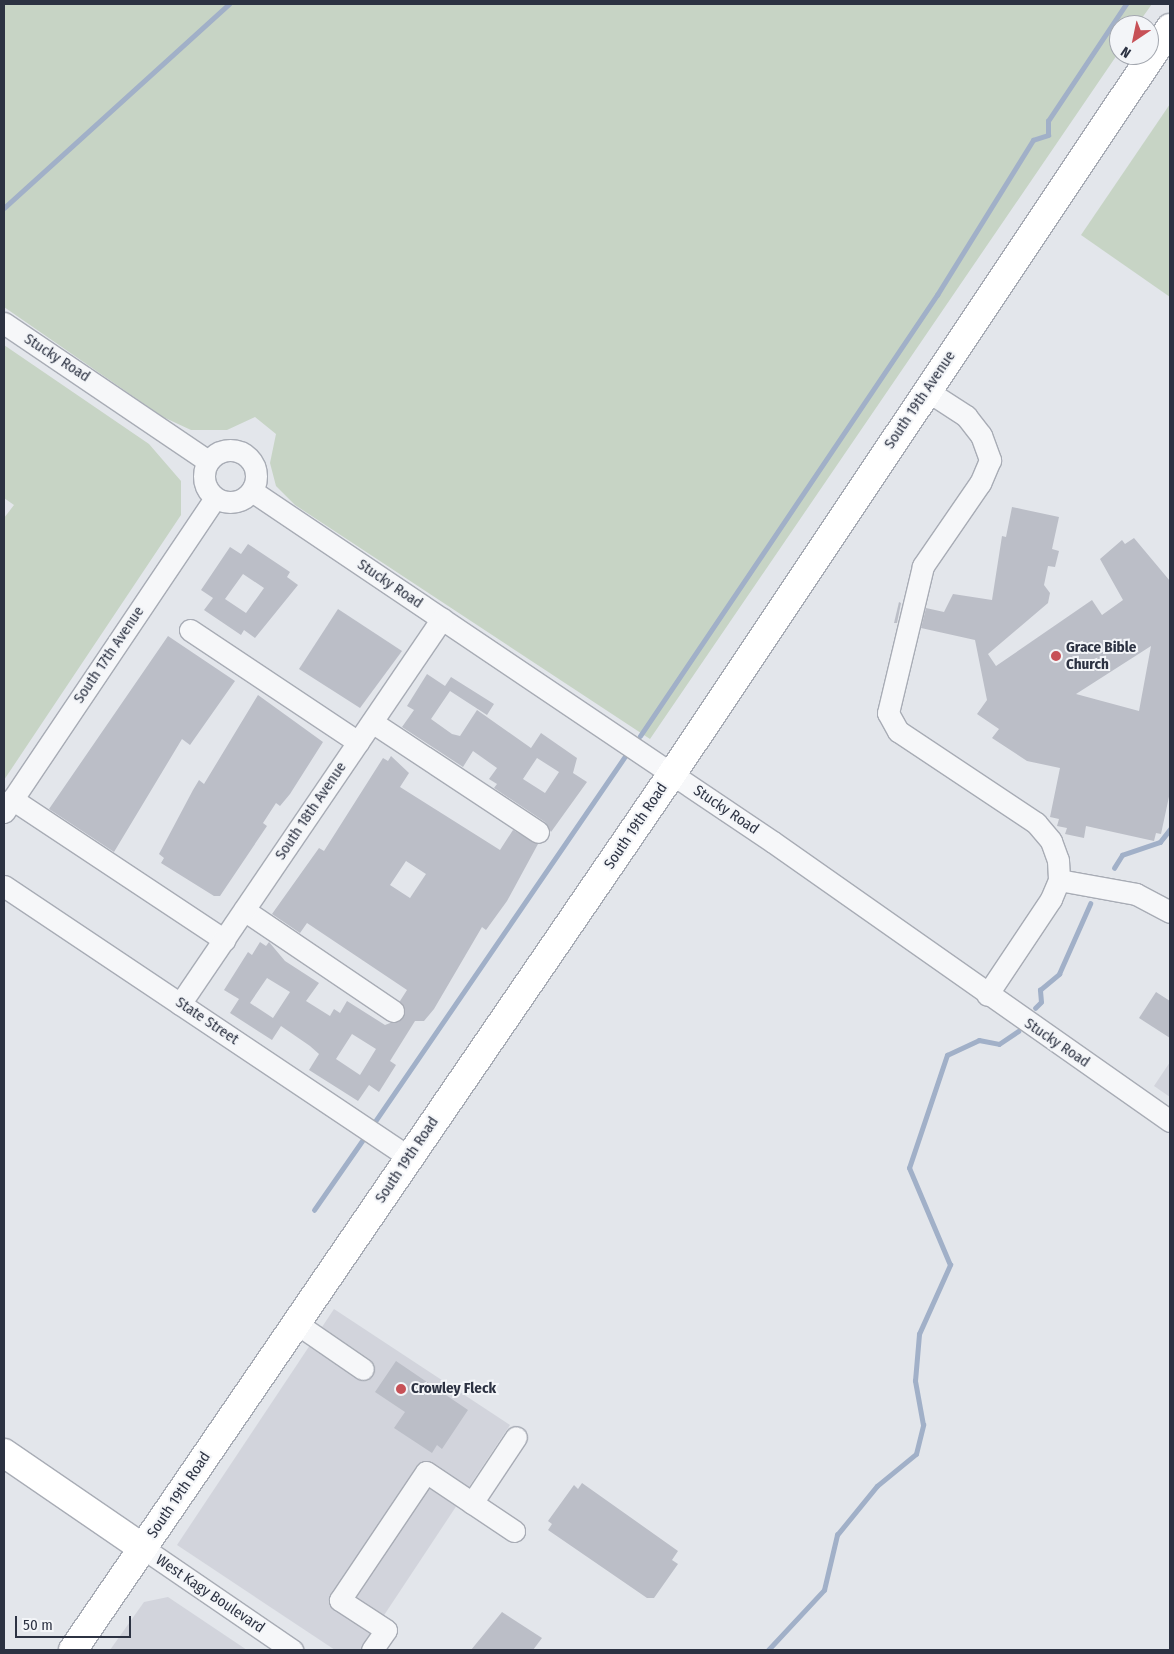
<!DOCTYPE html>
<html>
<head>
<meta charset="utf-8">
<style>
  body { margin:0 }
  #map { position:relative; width:1174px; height:1654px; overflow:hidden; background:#e3e6eb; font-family:"Fira Sans Condensed",sans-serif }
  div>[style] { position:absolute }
  .built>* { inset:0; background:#d2d4dc }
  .green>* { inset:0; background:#c7d4c5 }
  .stream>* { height:4.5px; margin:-2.25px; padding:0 2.25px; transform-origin:2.25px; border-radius:2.25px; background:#a1b0c8 }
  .building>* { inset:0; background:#bbbec7 }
  .roads { filter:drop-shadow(1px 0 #a8acb5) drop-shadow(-1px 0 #a8acb5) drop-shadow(0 1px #a8acb5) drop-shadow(0 -1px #a8acb5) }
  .minor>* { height:21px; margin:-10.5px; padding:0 10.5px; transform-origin:10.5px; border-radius:10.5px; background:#f6f7f9 }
  .minor>.ring { margin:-10.5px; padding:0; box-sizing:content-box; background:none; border:21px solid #f6f7f9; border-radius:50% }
  .major>* { height:28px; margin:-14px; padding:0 14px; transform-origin:14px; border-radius:14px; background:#fff }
  .dots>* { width:14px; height:14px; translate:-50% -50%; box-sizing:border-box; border:2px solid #f3f5f8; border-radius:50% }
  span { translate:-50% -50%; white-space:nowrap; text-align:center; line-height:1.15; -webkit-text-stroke:4px #f3f5f8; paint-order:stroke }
  .street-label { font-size:15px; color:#2c3242 }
  .poi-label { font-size:15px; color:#2c3242; font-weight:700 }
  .left { translate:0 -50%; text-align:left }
  .frame { position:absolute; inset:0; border:5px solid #2c3242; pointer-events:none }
  .north { position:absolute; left:1109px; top:15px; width:50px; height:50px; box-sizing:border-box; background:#f3f5f8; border:1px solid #a3a7af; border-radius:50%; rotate:214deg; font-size:14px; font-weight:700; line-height:20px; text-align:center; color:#2c3242 }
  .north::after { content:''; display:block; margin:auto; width:18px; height:22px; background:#c75157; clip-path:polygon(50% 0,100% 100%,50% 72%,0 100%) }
  .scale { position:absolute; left:15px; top:1616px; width:116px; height:22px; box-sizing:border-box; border:2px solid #2c3242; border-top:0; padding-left:6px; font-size:15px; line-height:18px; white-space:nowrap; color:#2c3242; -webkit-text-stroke:4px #f3f5f8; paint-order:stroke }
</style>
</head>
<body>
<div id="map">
  <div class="built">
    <i style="clip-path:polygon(1170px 1062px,1170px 1097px,1154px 1086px)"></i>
    <i style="clip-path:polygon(334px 1309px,510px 1425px,361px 1650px,335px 1650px,177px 1545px)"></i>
    <i style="clip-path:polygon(168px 1597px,247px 1650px,110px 1650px,144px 1602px)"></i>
  </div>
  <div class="green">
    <i style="clip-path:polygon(4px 4px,1152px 4px,1137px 25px,1119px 25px,1119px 52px,650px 739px,295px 505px,276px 486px,270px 463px,276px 434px,255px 417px,227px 430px,191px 430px,163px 417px,4px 307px)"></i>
    <i style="clip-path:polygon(1170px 104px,1170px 297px,1081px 235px)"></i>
    <i style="clip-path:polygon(4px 345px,149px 444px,181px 481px,181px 515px,4px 780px,4px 518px,14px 505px,4px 498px)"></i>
  </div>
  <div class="stream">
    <i style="left:4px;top:208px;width:304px;rotate:-42.2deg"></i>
    <i style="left:640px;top:736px;width:532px;rotate:-56.04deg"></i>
    <i style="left:937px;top:295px;width:182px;rotate:-58.2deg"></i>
    <i style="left:1033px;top:140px;width:16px;rotate:-18deg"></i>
    <i style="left:1048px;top:135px;width:14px;rotate:-90deg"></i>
    <i style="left:1048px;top:121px;width:141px;rotate:-56.3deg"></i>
    <i style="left:1114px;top:868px;width:15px;rotate:-58deg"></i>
    <i style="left:1122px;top:855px;width:40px;rotate:-18.9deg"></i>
    <i style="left:1160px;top:842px;width:16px;rotate:-52deg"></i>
    <i style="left:1035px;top:1008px;width:8px;rotate:-45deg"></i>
    <i style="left:1041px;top:1002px;width:12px;rotate:-95deg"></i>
    <i style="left:1040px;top:990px;width:25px;rotate:-40deg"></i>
    <i style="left:1059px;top:974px;width:77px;rotate:-66.1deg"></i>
    <i style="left:376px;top:1120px;width:440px;rotate:-55.6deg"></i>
    <i style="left:314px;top:1210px;width:84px;rotate:-55.2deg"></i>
    <i style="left:768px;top:1650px;width:82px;rotate:-47deg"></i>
    <i style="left:824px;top:1590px;width:57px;rotate:-76.7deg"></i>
    <i style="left:837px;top:1535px;width:63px;rotate:-50.8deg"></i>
    <i style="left:877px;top:1486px;width:50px;rotate:-39.4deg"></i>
    <i style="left:916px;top:1454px;width:30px;rotate:-76deg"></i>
    <i style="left:923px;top:1425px;width:45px;rotate:-100.3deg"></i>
    <i style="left:915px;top:1381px;width:47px;rotate:-85.1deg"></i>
    <i style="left:919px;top:1334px;width:76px;rotate:-65.8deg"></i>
    <i style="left:950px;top:1265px;width:105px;rotate:-112.9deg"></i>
    <i style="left:909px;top:1168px;width:119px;rotate:-71.4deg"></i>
    <i style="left:947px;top:1055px;width:35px;rotate:-25deg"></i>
    <i style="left:979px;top:1040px;width:20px;rotate:11deg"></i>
    <i style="left:999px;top:1044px;width:23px;rotate:-34deg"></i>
  </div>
  <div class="building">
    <i style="clip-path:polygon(evenodd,1012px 507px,1059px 517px,1052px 549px,1059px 551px,1055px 567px,1048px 566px,1044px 585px,1050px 593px,1048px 603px,988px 654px,996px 666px,1092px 600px,1102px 615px,1123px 600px,1100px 559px,1122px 540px,1125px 544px,1134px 538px,1170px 581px,1170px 792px,1161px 834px,1156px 833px,1154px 841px,1086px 826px,1084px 838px,1065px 834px,1067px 828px,1057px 826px,1059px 819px,1050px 817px,1060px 768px,1027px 761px,992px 738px,999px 729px,977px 714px,987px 700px,975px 640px,921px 628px,926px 608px,944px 612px,953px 594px,992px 600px,1002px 536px,1006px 537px,1012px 507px,1151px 646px,1139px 711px,1076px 694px,1151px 646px)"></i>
    <i style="clip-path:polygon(evenodd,248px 544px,290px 572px,287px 577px,298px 585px,255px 638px,244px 630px,241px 635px,204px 610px,213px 598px,201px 590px,230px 547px,241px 554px,248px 544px,243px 574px,264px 588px,246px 613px,225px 599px,243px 574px)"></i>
    <i style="clip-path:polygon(899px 602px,901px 603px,897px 623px,894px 623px)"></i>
    <i style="clip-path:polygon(338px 609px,402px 651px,360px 708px,299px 669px)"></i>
    <i style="clip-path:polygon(168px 636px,235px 681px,190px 745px,182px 739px,114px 852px,49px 809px)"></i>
    <i style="clip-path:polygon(evenodd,427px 674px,445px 686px,451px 677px,494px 704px,487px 715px,450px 691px,431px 719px,452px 734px,460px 736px,477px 710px,531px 748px,541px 733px,577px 758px,573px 773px,587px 782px,551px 832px,545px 822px,494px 788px,497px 784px,489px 779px,497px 768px,473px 751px,463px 767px,402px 727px,414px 710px,407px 706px,427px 674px,537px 758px,559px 772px,545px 793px,523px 779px,537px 758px)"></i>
    <i style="clip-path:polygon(258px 695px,323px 742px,290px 794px,280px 806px,276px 803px,263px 823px,267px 826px,220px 896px,214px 896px,161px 863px,164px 858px,159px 854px,193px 790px,199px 780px,204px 784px)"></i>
    <i style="clip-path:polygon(evenodd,391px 756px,409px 773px,400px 787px,500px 850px,513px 830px,538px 844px,507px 901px,486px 930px,482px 927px,434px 1009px,424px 1021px,415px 1021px,390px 1061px,396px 1065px,379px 1092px,369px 1085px,358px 1101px,309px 1070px,319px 1054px,310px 1046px,281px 1026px,272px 1040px,230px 1013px,239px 999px,224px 990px,248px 952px,252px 955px,260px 942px,266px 946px,269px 942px,285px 961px,319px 983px,306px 1001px,330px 1016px,334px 1009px,340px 1013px,347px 1001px,385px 1025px,403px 1018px,400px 1001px,407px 990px,307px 923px,300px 933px,272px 914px,319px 848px,324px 851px,383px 758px,388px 761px,391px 756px,406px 861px,426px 874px,410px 898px,390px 885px,406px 861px,391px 756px,267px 978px,290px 992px,273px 1018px,250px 1003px,267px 978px,391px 756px,352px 1034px,376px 1049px,360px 1075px,336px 1059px,352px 1034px)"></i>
    <i style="clip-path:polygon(1156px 992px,1170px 1001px,1170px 1038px,1139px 1018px)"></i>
    <i style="clip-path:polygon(396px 1361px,468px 1410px,442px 1449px,437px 1445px,432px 1453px,394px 1428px,405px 1412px,375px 1392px)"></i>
    <i style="clip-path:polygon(582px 1483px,678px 1551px,672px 1560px,678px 1564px,654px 1598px,647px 1598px,548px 1530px,552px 1524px,548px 1521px,574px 1485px,578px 1489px)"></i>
    <i style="clip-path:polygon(502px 1612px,542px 1638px,533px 1650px,471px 1650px)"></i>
  </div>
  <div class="roads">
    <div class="minor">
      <i style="left:4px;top:323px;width:246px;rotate:34.1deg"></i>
      <i style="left:926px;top:390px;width:48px;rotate:33deg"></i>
      <i style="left:966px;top:416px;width:24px;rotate:52deg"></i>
      <i style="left:981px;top:435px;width:27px;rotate:70deg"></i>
      <i style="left:990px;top:460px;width:25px;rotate:113deg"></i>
      <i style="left:980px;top:483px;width:101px;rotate:124.5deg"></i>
      <i style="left:923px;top:566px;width:151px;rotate:103.4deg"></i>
      <i style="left:888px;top:713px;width:21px;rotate:61deg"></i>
      <i style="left:898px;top:731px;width:166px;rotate:33.7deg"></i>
      <i style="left:1036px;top:823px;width:23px;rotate:50deg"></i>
      <i style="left:1051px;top:841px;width:20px;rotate:70deg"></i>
      <i style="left:1058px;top:860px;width:20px;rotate:87deg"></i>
      <i style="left:1059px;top:880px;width:21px;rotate:113deg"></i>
      <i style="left:1051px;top:899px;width:115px;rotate:123.7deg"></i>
      <i class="ring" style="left:204px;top:450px;width:31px;height:31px"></i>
      <i style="left:252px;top:491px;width:628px;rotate:33.97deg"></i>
      <i style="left:773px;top:842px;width:485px;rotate:35.1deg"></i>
      <i style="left:190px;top:630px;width:202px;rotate:33.7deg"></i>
      <i style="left:372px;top:722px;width:199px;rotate:33.5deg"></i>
      <i style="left:12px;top:799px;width:255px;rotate:33.6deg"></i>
      <i style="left:4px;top:812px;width:378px;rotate:-56.1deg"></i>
      <i style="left:1059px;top:880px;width:78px;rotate:10.3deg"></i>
      <i style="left:1136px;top:894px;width:38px;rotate:28deg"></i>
      <i style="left:4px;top:886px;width:487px;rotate:33.8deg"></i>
      <i style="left:244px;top:910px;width:180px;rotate:34.1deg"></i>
      <i style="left:180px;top:1004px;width:466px;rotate:-55.8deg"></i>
      <i style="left:296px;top:1323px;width:81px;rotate:34.5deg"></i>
      <i style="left:472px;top:1503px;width:79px;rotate:-56.3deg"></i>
      <i style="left:143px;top:1548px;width:181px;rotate:34.4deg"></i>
      <i style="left:372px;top:1650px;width:24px;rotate:-55deg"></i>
      <i style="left:386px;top:1630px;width:55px;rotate:-146.9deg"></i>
      <i style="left:340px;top:1600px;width:154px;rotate:-56.1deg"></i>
      <i style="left:426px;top:1472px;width:106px;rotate:33.8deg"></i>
    </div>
    <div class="major">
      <i style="left:4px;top:1453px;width:168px;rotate:34.4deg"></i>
      <i style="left:73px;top:1650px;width:1061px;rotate:-55.64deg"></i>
      <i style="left:672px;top:774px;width:897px;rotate:-56.27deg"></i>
    </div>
  </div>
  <div class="dots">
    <i style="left:1056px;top:656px;background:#c75157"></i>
    <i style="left:401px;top:1389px;background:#c75157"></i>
  </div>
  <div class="street-label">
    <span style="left:57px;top:358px;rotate:33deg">Stucky Road</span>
    <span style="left:920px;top:400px;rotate:-56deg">South 19th Avenue</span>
    <span style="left:390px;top:584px;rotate:34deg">Stucky Road</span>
    <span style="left:109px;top:655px;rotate:-56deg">South 17th Avenue</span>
    <span style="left:726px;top:810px;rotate:34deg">Stucky Road</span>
    <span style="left:311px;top:811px;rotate:-56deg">South 18th Avenue</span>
    <span style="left:636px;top:826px;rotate:-56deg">South 19th Road</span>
    <span style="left:207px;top:1021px;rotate:34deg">State Street</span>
    <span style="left:1057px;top:1043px;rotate:34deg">Stucky Road</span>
    <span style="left:407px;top:1160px;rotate:-56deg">South 19th Road</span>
    <span style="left:179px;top:1495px;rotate:-56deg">South 19th Road</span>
    <span style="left:210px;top:1594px;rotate:34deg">West Kagy Boulevard</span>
  </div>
  <div class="poi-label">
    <span class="left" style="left:1066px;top:656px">Grace Bible<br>Church</span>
    <span class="left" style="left:411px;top:1389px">Crowley Fleck</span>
  </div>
  <div class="frame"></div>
  <div class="north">N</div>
  <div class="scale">50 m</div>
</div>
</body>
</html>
